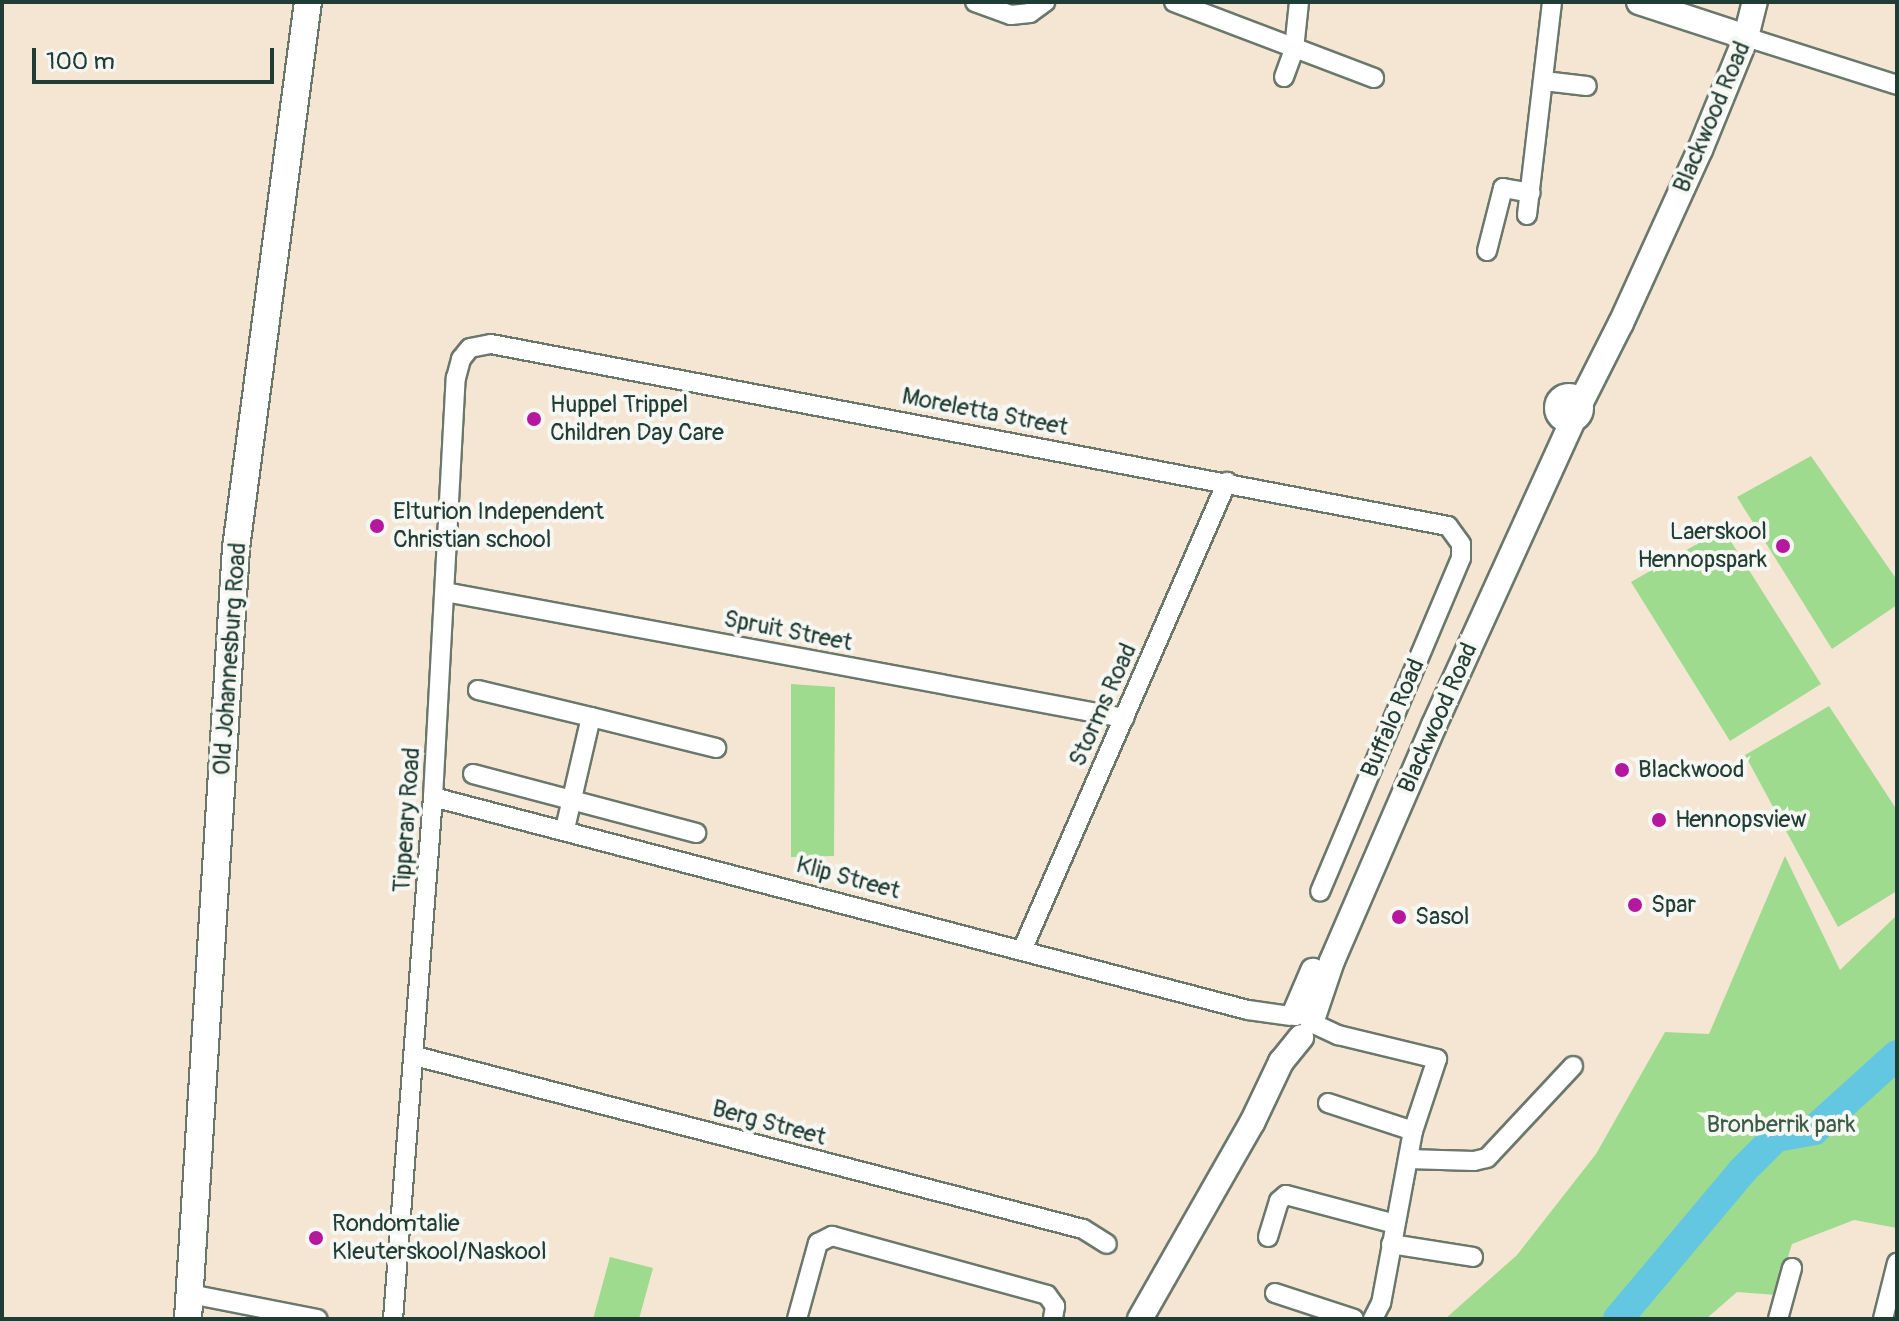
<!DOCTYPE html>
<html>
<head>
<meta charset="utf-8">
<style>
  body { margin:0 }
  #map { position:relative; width:1899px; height:1321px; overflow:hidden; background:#f5e6d3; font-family:Pangolin,sans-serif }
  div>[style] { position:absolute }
  .green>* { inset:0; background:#9fdb8e }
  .river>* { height:30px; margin:-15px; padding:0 15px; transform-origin:15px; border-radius:15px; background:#63c7e1 }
  .roads { filter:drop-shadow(2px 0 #6a786c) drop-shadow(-2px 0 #6a786c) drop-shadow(0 2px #6a786c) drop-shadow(0 -2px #6a786c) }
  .minor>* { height:18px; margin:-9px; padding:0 9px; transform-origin:9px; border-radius:9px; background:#fff }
  .tertiary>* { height:24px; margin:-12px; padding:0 12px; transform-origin:12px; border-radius:12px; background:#fff }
  .tertiary>.ring { margin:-12px; padding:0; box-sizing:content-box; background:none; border:24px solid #fff; border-radius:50% }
  .secondary>* { height:26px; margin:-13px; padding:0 13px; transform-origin:13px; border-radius:13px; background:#fff }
  .dots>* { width:22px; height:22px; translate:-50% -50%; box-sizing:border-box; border:4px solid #f6f6f2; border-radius:50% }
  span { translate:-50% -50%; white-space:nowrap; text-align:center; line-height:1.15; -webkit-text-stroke:8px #f6f6f2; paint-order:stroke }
  .street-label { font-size:24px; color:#1f3d34 }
  .poi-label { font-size:24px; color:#1f3d34 }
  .left { translate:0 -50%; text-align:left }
  .right { translate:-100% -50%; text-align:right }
  .park-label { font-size:24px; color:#395d46 }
  .frame { position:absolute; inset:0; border:4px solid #1f3d34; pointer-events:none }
  .scale { position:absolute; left:32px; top:48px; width:242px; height:36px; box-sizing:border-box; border:4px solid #1f3d34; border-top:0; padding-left:10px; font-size:24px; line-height:28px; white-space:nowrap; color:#1f3d34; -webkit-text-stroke:6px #f6f6f2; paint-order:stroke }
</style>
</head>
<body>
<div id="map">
  <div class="green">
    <i style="clip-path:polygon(1811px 456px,1897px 580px,1897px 605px,1832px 649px,1737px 497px)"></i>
    <i style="clip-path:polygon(1723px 529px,1821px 684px,1730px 741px,1631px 582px)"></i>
    <i style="clip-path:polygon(791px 684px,835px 687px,834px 856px,791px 857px)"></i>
    <i style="clip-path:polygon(1829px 706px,1897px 810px,1897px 891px,1838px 927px,1745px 755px)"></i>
    <i style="clip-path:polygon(1785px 856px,1840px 970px,1897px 915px,1897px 1228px,1854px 1220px,1792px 1244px,1776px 1295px,1737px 1292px,1706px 1319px,1445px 1319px,1517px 1255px,1596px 1154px,1665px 1032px,1709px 1034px)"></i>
    <i style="clip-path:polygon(610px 1257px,653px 1268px,639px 1319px,593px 1319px)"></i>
  </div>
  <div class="river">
    <i style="left:1618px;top:1319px;width:194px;rotate:-50deg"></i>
    <i style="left:1743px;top:1170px;width:47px;rotate:-45deg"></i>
    <i style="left:1776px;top:1137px;width:39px;rotate:-10deg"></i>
    <i style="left:1814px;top:1130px;width:112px;rotate:-42.1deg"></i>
  </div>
  <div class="roads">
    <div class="minor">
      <i style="left:975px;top:2px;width:38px;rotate:20deg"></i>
      <i style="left:1011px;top:15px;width:19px;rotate:-6deg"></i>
      <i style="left:1030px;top:13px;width:19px;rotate:-36deg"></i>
      <i style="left:1174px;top:2px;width:214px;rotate:20.8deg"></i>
      <i style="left:1746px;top:37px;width:158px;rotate:17.6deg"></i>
      <i style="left:1284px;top:77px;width:30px;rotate:-70deg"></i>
      <i style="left:1294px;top:49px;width:47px;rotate:-83.9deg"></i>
      <i style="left:1544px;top:81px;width:43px;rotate:6.6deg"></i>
      <i style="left:1527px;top:215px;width:214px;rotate:-83.3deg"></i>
      <i style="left:1487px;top:251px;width:65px;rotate:-75.7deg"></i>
      <i style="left:1503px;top:188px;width:28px;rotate:10deg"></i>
      <i style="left:445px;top:592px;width:691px;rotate:10.51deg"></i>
      <i style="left:478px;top:690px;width:116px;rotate:13.4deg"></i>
      <i style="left:591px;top:717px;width:115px;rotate:103.1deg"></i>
      <i style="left:591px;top:717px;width:129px;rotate:13.9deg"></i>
      <i style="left:473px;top:774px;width:231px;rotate:14.8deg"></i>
      <i style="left:433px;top:797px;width:842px;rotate:14.65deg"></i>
      <i style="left:1248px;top:1010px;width:42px;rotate:8.1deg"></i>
      <i style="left:1023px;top:948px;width:509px;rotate:-66.36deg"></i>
      <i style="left:1312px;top:1023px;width:29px;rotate:25deg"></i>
      <i style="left:1338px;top:1035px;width:102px;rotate:13.6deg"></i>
      <i style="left:1437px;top:1059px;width:76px;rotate:108.4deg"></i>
      <i style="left:1413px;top:1131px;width:175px;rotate:100.5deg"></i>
      <i style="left:1381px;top:1303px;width:18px;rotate:117deg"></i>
      <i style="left:415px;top:1056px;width:690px;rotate:14.52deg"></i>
      <i style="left:1083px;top:1229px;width:28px;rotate:32deg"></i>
      <i style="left:1328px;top:1103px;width:89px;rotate:18.2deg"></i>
      <i style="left:1408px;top:1159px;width:66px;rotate:1.7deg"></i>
      <i style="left:1474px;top:1161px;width:13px;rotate:-13deg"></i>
      <i style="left:1487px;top:1158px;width:126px;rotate:-46.9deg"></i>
      <i style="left:1268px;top:1237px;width:38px;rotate:-73deg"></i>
      <i style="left:1279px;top:1201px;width:9px;rotate:-41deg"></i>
      <i style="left:1286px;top:1195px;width:113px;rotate:14.9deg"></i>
      <i style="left:1391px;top:1244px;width:83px;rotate:9deg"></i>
      <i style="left:1275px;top:1293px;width:83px;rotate:18.2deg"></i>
      <i style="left:190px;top:1294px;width:130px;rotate:11.1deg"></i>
      <i style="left:393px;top:1319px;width:524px;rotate:-85.62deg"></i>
      <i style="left:433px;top:797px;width:420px;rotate:-86.9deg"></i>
      <i style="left:456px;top:378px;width:20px;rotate:-75deg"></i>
      <i style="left:461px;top:359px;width:14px;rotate:-51deg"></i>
      <i style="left:470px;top:348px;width:21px;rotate:-11deg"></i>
      <i style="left:491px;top:344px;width:974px;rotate:10.77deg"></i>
      <i style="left:1448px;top:526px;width:22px;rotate:54deg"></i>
      <i style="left:1461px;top:544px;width:14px;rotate:90deg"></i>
      <i style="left:1461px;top:558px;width:362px;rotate:112.9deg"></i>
      <i style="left:797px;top:1319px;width:79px;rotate:-74.6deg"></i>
      <i style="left:818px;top:1243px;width:16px;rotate:-27deg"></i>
      <i style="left:832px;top:1236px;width:223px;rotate:15.3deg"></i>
      <i style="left:1047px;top:1295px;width:14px;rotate:54deg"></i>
      <i style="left:1055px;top:1306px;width:13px;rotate:99deg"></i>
      <i style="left:1778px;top:1319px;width:53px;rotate:-74.6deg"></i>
      <i style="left:1883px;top:1319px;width:58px;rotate:-76deg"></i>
    </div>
    <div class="tertiary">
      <i style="left:1639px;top:2px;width:113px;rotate:18.1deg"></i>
      <i class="ring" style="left:1557px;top:396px;width:0;height:0"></i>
      <i style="left:1580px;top:404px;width:91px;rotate:-63.2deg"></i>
      <i style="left:1621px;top:323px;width:190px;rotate:-65.5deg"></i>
      <i style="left:1700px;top:150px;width:122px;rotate:-67.8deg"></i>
      <i style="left:1746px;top:37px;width:36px;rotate:-76deg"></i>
      <i style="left:1295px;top:1013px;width:46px;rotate:-66.8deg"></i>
      <i style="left:1312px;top:1020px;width:62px;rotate:-71.3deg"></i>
      <i style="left:1332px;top:961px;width:257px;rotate:-66.6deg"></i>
      <i style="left:1434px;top:725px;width:335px;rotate:-65.5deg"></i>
      <i style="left:1140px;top:1319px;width:226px;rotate:-60.3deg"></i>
      <i style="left:1252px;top:1123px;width:68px;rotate:-64.6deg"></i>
      <i style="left:1281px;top:1062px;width:32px;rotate:-51deg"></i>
    </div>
    <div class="secondary">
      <i style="left:188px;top:1319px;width:772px;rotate:-86.44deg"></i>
      <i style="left:236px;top:548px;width:551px;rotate:-82.49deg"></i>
    </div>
  </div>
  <div class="dots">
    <i style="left:534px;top:419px;background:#b5179e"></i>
    <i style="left:377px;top:526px;background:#b5179e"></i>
    <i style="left:1783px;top:546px;background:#b5179e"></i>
    <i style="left:1622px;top:770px;background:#b5179e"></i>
    <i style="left:1659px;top:820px;background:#b5179e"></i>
    <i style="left:1635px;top:905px;background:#b5179e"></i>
    <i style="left:1399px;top:917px;background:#b5179e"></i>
    <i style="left:316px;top:1238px;background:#b5179e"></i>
  </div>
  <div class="street-label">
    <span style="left:1712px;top:117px;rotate:-67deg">Blackwood Road</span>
    <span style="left:985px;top:412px;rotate:11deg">Moreletta Street</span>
    <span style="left:788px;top:631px;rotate:11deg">Spruit Street</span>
    <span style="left:230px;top:659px;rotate:-86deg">Old Johannesburg Road</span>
    <span style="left:1103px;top:705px;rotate:-66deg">Storms Road</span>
    <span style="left:1393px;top:718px;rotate:-67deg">Buffalo Road</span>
    <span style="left:1438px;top:718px;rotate:-66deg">Blackwood Road</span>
    <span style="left:407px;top:820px;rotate:-86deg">Tipperary Road</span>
    <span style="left:848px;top:878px;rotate:15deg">Klip Street</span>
    <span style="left:769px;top:1123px;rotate:15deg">Berg Street</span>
  </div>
  <div class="poi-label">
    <span class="left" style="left:550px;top:419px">Huppel Trippel<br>Children Day Care</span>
    <span class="left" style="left:393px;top:526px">Elturion Independent<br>Christian school</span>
    <span class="right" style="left:1767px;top:546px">Laerskool<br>Hennopspark</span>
    <span class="left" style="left:1638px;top:770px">Blackwood</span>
    <span class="left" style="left:1675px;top:820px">Hennopsview</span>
    <span class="left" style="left:1651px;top:905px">Spar</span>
    <span class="left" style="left:1415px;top:917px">Sasol</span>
    <span class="left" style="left:332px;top:1238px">Rondomtalie<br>Kleuterskool/Naskool</span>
  </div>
  <div class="park-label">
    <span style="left:1781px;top:1125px">Bronberrik park</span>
  </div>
  <div class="frame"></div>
  <div class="scale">100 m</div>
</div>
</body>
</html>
